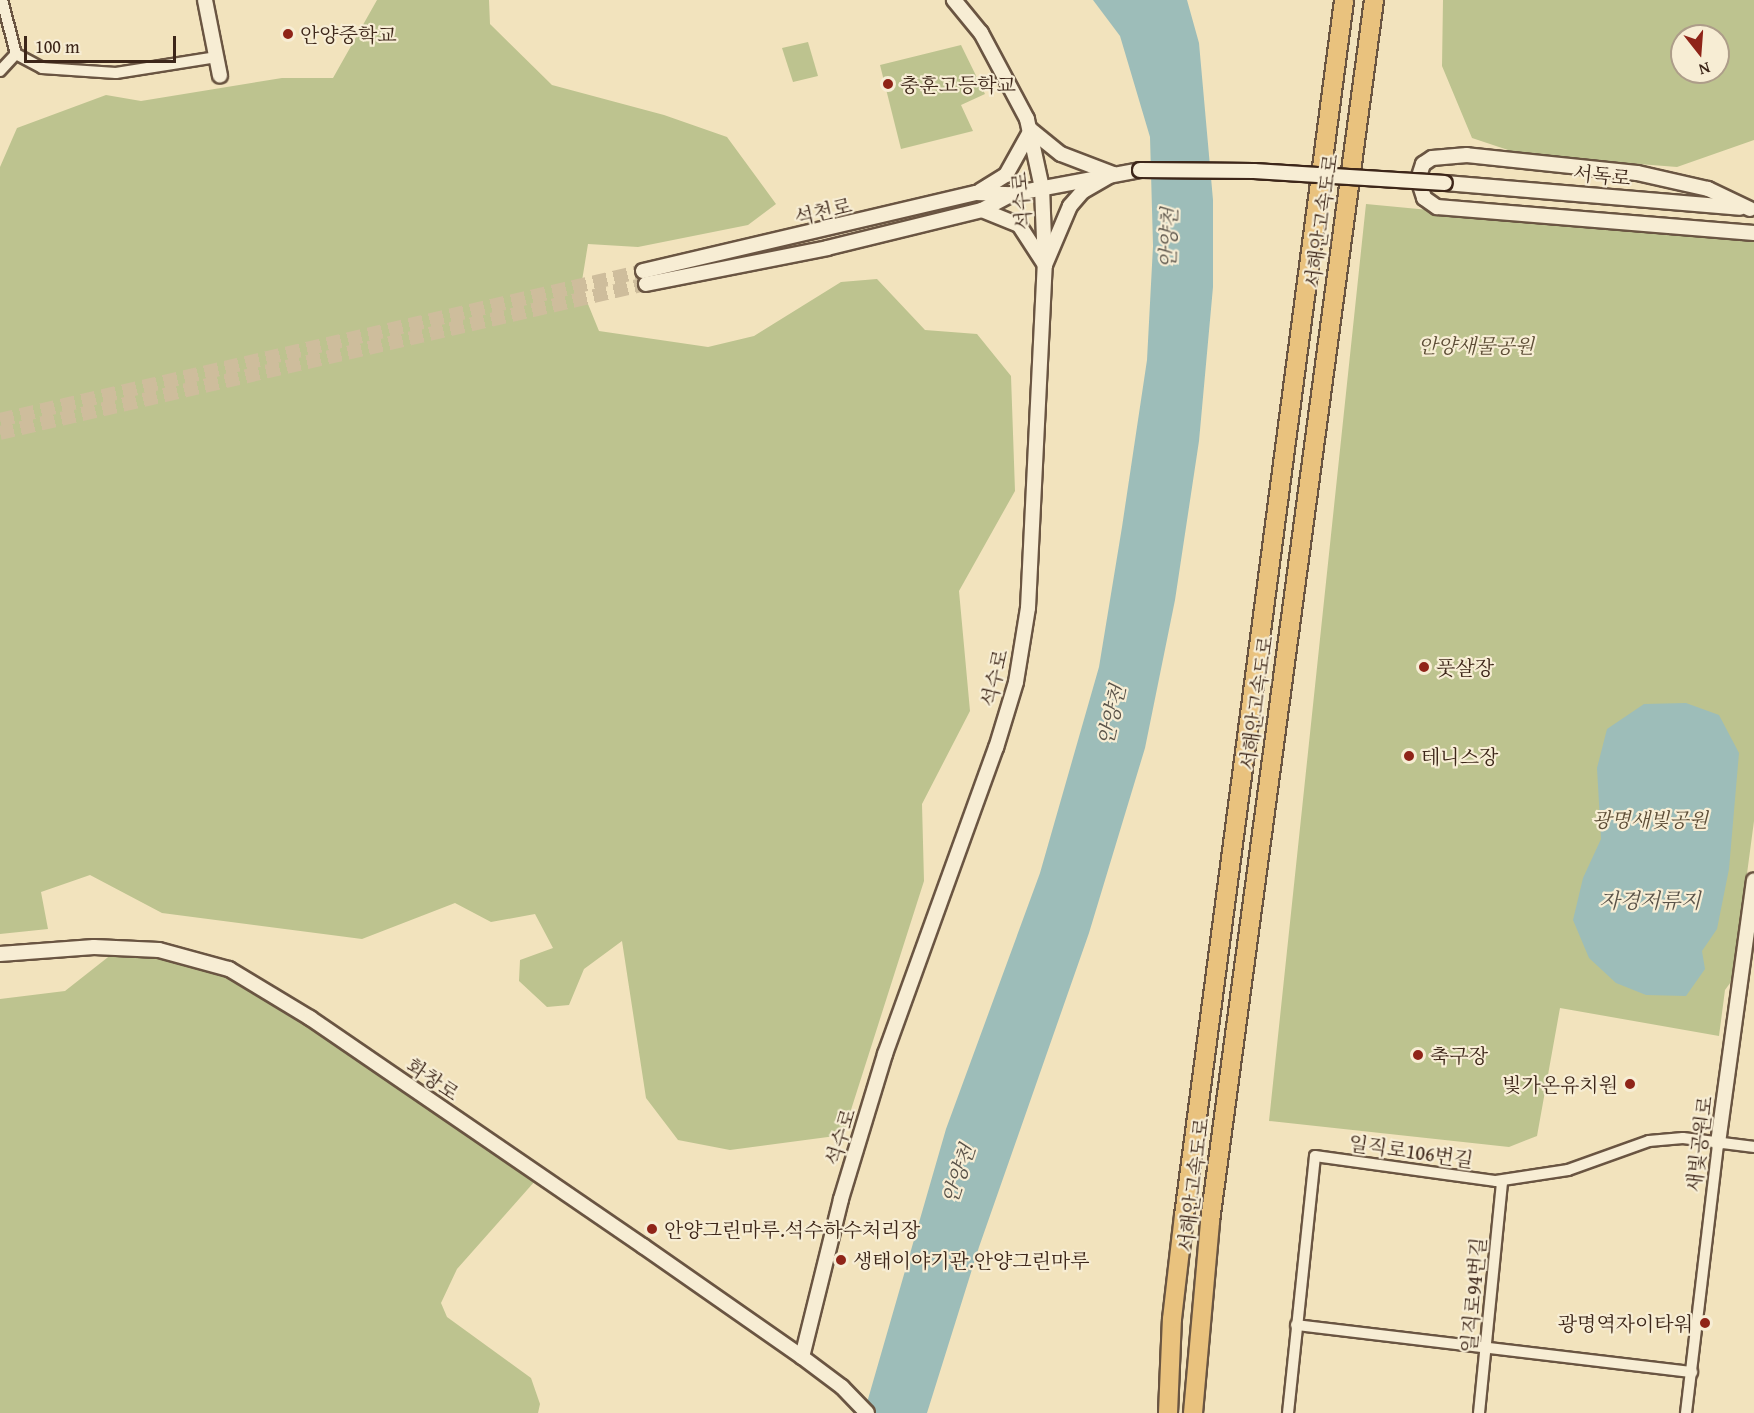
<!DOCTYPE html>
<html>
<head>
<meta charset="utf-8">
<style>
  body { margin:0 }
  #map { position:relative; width:1754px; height:1413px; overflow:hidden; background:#f2e3bd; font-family:"Gentium Book Plus","Noto Serif KR",serif }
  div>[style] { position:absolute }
  .green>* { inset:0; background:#bdc38f }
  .water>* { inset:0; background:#9dbdb9 }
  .secondary-tunnel>* { height:14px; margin-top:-7px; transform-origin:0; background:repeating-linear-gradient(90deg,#cebd9c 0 14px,transparent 0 21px) }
  .roads { filter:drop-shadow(2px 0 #6a5542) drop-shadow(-2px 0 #6a5542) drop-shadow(0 2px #6a5542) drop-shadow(0 -2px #6a5542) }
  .street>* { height:10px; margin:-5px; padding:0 5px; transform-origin:5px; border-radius:5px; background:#f7edd4 }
  .secondary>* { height:14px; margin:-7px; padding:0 7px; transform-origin:7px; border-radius:7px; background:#f7edd4 }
  .highway>* { height:18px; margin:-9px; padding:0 9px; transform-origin:9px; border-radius:9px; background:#e9c27e }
  .bridges { filter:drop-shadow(2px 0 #3d2619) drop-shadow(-2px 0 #3d2619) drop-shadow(0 2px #3d2619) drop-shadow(0 -2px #3d2619) }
  .secondary-bridge>* { height:14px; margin:-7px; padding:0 7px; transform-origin:7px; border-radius:7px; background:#f7edd4 }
  .dots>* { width:16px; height:16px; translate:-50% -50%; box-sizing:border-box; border:3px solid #f7edd4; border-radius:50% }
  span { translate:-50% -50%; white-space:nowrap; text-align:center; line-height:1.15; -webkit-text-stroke:4.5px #f7edd4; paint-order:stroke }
  .poi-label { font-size:20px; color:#3d2619 }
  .left { translate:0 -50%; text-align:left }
  .right { translate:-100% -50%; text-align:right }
  .street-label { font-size:20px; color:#3d2619 }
  .park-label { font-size:20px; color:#5d4d36; font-style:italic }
  .water-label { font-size:21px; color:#5a5349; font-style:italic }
  .north { position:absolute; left:1670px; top:24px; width:60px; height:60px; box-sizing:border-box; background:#f7edd4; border:2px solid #ad9d89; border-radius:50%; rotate:163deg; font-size:16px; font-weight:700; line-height:24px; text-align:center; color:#3d2619 }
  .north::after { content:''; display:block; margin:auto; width:21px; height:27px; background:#8f2418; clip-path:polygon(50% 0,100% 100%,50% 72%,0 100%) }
  .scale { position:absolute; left:24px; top:36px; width:152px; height:27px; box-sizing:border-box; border:3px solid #3d2619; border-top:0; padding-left:8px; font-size:18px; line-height:21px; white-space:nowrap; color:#3d2619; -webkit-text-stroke:4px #f7edd4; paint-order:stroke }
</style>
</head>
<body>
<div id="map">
  <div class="green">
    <i style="clip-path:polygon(377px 0,489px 0,490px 24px,552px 85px,664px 115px,727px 137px,776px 204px,748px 225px,638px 247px,588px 244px,581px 287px,599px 331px,708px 347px,754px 336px,841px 282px,877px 279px,925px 330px,977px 334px,1011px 376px,1015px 491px,959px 591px,970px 711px,922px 804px,924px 881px,843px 1135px,730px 1150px,678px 1140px,646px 1098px,622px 941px,584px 969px,569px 1005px,547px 1007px,519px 981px,520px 960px,553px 948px,535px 914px,491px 922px,455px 903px,362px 939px,162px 913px,90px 875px,41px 892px,48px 929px,0 934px,0 167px,17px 128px,106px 95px,141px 101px,282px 78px,333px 78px)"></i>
    <i style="clip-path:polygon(evenodd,1443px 0,1754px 0,1754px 140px,1677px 167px,1523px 155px,1472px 138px,1442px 66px,1443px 0,1682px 36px,1718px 36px,1718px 72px,1682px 72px,1682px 36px)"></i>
    <i style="clip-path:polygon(808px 42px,818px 76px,793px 82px,782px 48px)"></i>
    <i style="clip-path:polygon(961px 45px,985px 94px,961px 105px,973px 131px,901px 149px,880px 65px)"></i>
    <i style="clip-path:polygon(1366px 204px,1754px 241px,1754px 821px,1733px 979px,1725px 990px,1719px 1036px,1560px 1008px,1537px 1136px,1509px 1147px,1269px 1121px)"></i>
    <i style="clip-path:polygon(112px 954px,183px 960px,228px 974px,295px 1010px,487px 1143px,535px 1181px,457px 1269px,441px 1303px,447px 1317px,531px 1378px,540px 1404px,538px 1413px,0 1413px,0 999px,65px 991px)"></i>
  </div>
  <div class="water">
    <i style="clip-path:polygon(1093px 0,1187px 0,1199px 43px,1213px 200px,1213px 287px,1199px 441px,1175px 600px,1145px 748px,1089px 933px,979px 1247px,927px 1413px,864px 1413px,946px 1129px,1040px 873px,1099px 667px,1122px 527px,1147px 360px,1153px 246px,1150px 137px,1120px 36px)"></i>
    <i style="clip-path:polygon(1686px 703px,1719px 715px,1739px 753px,1729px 869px,1717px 929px,1702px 951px,1705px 969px,1686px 996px,1646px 995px,1616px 983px,1589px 958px,1573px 920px,1583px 878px,1601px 839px,1597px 768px,1607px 729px,1644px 704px)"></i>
  </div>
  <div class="secondary-tunnel">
    <i style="left:0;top:420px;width:660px;rotate:-13.05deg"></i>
    <i style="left:0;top:433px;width:663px;rotate:-12.99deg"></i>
  </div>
  <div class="roads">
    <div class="street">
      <i style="left:16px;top:54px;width:30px;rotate:28deg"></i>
      <i style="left:42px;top:68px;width:74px;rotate:3.9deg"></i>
      <i style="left:116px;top:73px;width:102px;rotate:-9deg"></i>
      <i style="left:0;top:71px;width:23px;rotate:-47deg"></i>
      <i style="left:16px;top:54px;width:56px;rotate:-104.5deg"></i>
      <i style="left:1296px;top:1325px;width:399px;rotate:6.8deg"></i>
      <i style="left:1288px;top:1413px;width:258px;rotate:-84deg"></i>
      <i style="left:1315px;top:1156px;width:183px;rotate:7.9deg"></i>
      <i style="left:1496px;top:1181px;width:73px;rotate:-8.7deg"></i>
      <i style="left:1568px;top:1170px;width:86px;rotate:-19.7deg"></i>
      <i style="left:1649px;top:1141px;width:34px;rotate:-5deg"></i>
      <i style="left:1683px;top:1138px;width:72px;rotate:7.2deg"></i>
      <i style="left:1479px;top:1413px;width:233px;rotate:-84.3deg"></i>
      <i style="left:1686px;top:1413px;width:272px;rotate:-83.2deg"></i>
    </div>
    <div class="secondary">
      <i style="left:205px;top:0;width:77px;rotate:78.8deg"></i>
      <i style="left:1445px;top:183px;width:296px;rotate:4.8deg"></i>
      <i style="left:980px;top:191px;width:31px;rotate:-32deg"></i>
      <i style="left:1006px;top:175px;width:51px;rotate:-60.9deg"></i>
      <i style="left:1031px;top:130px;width:38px;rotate:39deg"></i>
      <i style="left:1061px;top:154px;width:56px;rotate:21deg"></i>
      <i style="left:1113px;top:174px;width:34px;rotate:150deg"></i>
      <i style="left:1083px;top:191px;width:20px;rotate:131deg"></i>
      <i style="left:1070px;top:206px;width:64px;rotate:113deg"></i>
      <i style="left:1045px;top:265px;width:48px;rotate:-123deg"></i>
      <i style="left:1019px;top:225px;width:40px;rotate:-158deg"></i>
      <i style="left:1750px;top:209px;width:47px;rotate:-154.5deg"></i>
      <i style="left:1708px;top:189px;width:73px;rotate:-167.3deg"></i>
      <i style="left:1637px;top:173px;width:171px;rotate:-174deg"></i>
      <i style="left:1467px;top:155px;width:35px;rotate:175deg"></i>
      <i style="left:1432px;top:158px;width:11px;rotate:146deg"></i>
      <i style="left:1423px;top:164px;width:16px;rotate:108deg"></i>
      <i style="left:1418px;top:179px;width:20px;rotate:72deg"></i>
      <i style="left:1424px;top:198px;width:16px;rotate:35deg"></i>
      <i style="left:1437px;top:207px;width:318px;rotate:4.7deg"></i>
      <i style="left:643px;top:271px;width:342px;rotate:-13.2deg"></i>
      <i style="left:976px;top:193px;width:36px;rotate:2deg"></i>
      <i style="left:1012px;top:194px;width:130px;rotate:-10.6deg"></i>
      <i style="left:646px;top:284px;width:185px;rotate:-11.2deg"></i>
      <i style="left:827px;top:248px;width:160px;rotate:-13.8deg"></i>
      <i style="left:982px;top:210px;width:34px;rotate:-28deg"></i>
      <i style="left:0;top:954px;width:94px;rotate:-4.3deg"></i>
      <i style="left:94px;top:947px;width:65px;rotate:2.6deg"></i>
      <i style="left:159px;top:950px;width:73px;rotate:15.2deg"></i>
      <i style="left:229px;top:969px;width:95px;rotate:31.2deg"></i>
      <i style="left:310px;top:1018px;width:404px;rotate:34.4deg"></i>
      <i style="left:643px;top:1246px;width:194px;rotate:34.9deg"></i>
      <i style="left:802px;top:1357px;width:50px;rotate:36.9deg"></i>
      <i style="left:842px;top:1387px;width:36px;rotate:46deg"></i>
      <i style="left:1718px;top:1143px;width:265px;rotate:-82.2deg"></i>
      <i style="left:802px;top:1357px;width:163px;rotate:-76.1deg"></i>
      <i style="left:841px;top:1199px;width:152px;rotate:-73.1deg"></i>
      <i style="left:885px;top:1054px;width:326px;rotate:-70.1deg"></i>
      <i style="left:996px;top:748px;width:69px;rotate:-73.1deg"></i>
      <i style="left:1016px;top:682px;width:75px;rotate:-80.8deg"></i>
      <i style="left:1028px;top:608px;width:343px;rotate:-87.2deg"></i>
      <i style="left:1045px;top:265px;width:77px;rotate:-92.2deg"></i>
      <i style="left:1042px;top:188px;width:71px;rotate:-102.3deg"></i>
      <i style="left:1027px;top:119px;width:98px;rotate:-118.1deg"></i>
      <i style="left:981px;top:33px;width:43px;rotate:-129.3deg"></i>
    </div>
    <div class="highway">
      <i style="left:1168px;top:1413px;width:94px;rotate:-87.6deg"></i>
      <i style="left:1172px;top:1319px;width:104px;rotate:-83.4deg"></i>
      <i style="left:1184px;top:1216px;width:1226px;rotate:-82.5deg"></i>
      <i style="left:1193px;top:1413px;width:193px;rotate:-84.9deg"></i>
      <i style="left:1210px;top:1221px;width:1232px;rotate:-82.35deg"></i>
    </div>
  </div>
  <div class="bridges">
    <div class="secondary-bridge">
      <i style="left:1140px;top:170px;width:114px;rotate:0.5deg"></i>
      <i style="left:1254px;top:171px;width:191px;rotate:3.6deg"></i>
    </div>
  </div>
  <div class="dots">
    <i style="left:288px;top:34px;background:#8f2418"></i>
    <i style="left:888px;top:84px;background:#8f2418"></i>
    <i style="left:1424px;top:667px;background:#8f2418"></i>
    <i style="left:1409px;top:756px;background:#8f2418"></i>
    <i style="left:1418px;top:1055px;background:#8f2418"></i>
    <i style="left:1630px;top:1084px;background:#8f2418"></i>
    <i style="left:652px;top:1229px;background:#8f2418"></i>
    <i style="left:841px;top:1260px;background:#8f2418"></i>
    <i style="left:1705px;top:1323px;background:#8f2418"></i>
  </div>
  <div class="poi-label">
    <span class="left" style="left:300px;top:34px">안양중학교</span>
    <span class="left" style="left:900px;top:84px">충훈고등학교</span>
    <span class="left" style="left:1436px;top:667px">풋살장</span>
    <span class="left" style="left:1421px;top:756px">테니스장</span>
    <span class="left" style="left:1430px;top:1055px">축구장</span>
    <span class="right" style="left:1618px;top:1084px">빛가온유치원</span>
    <span class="left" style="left:664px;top:1229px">안양그린마루.석수하수처리장</span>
    <span class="left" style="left:853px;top:1260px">생태이야기관.안양그린마루</span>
    <span class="right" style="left:1693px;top:1323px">광명역자이타워</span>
  </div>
  <div class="street-label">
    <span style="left:1602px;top:175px;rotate:6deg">서독로</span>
    <span style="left:1021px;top:201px;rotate:-95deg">석수로</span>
    <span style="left:823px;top:211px;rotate:-13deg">석천로</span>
    <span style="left:1321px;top:221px;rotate:-82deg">서해안고속도로</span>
    <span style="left:994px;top:678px;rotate:-77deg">석수로</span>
    <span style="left:1256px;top:703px;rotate:-82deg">서해안고속도로</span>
    <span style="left:433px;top:1079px;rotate:34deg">화창로</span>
    <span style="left:840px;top:1137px;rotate:-73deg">석수로</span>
    <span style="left:1699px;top:1144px;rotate:-83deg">새빛공원로</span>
    <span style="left:1411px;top:1151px;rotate:8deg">일직로106번길</span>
    <span style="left:1193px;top:1185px;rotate:-83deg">서해안고속도로</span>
    <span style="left:1473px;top:1295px;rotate:-85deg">일직로94번길</span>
  </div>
  <div class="park-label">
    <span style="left:1476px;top:345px">안양새물공원</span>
    <span style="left:1650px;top:819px">광명새빛공원</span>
  </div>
  <div class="water-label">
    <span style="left:1169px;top:238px;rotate:-88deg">안양천</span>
    <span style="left:1112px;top:715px;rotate:-77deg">안양천</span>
    <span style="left:1650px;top:901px">자경저류지</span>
    <span style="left:959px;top:1174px;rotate:-71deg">안양천</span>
  </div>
  <div class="north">N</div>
  <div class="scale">100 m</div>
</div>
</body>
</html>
